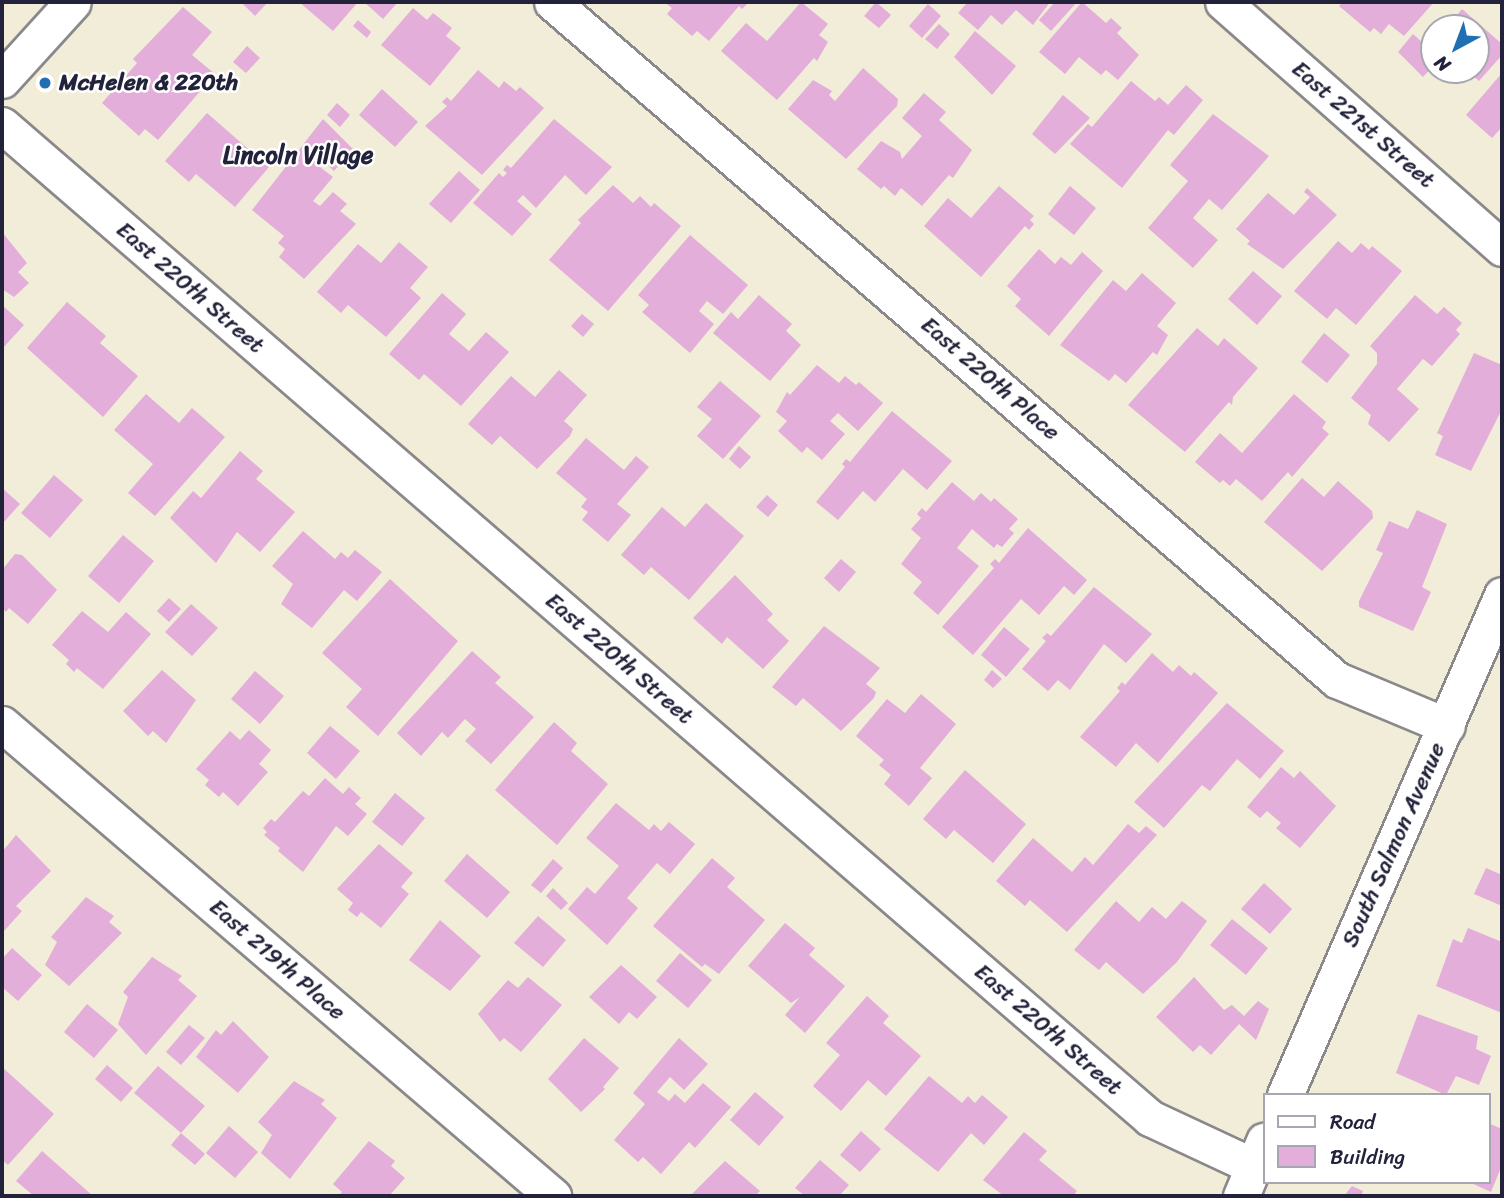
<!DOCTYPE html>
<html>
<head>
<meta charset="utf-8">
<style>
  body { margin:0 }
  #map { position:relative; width:1504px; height:1198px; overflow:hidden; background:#f1edd8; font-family:Sriracha,sans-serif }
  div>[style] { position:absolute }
  .building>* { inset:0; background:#e3aed9 }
  .roads { filter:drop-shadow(2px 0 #8a888a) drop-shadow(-2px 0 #8a888a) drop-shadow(0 2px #8a888a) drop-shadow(0 -2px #8a888a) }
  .minor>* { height:35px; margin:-17.5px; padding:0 17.5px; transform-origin:17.5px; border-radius:17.5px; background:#fff }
  .dots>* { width:19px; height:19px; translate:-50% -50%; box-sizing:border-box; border:4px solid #fff; border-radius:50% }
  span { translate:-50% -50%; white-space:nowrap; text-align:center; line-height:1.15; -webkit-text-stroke:5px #fff; paint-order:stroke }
  .poi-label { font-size:23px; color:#22223b; font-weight:700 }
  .left { translate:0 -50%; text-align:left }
  .street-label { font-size:23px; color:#22223b }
  .neighbourhood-label { font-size:24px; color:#22223b; font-weight:700 }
  .frame { position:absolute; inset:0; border:4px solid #22223b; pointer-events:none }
  .legend { position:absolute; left:1263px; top:1093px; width:228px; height:91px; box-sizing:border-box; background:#fff; border:2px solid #a7a7b1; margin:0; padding:9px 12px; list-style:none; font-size:21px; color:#22223b }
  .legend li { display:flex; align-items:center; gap:14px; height:35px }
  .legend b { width:35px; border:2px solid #a7a7b1 }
  .north { position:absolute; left:1420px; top:14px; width:70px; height:70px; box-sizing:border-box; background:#fff; border:2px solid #a7a7b1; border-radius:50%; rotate:221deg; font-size:19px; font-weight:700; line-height:28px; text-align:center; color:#22223b }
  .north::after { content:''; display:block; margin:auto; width:24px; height:32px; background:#1f6fb2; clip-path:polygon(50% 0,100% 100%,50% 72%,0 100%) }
</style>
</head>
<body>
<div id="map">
  <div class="building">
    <i style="clip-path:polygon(241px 2px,268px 2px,255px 16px)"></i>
    <i style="clip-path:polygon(299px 2px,358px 2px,333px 31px)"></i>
    <i style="clip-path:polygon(364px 2px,398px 2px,383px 19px)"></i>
    <i style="clip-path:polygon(664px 2px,745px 2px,747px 4px,742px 9px,739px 6px,709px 41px,697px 31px,692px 36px,667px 14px,672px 8px)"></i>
    <i style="clip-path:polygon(801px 2px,828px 24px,819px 35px,828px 42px,817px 61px,814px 58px,777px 100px,721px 51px,746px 23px,767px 41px)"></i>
    <i style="clip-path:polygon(876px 2px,891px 15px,879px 28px,864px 16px)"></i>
    <i style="clip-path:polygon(968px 2px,1050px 2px,1033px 25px,1016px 10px,1002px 25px,991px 15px,978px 30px,958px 13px)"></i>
    <i style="clip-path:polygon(1055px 2px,1077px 2px,1051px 31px,1039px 20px)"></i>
    <i style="clip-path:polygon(1082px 2px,1106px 23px,1111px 18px,1122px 28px,1117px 33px,1139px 55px,1118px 80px,1106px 70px,1101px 75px,1079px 57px,1065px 74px,1039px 52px)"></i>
    <i style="clip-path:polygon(1343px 2px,1434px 2px,1404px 36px,1389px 24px,1381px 34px,1374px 28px,1370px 32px,1339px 6px)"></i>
    <i style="clip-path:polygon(928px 4px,941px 16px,922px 38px,909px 26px)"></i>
    <i style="clip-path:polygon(183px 7px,212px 32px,192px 55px,215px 74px,158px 140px,145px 129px,139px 136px,102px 103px,137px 63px,133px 59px)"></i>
    <i style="clip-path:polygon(413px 8px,427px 20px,433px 13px,452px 28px,446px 36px,461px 48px,430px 86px,381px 45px)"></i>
    <i style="clip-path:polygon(1462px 9px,1502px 44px,1502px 55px,1479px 81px,1466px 70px,1476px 70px,1476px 28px,1446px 28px)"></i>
    <i style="clip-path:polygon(358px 20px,371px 32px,367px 38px,353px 26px)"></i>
    <i style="clip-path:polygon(939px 24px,950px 34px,937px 49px,925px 39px)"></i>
    <i style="clip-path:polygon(975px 31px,1016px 66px,992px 95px,954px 57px)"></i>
    <i style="clip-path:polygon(1413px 34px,1423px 43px,1431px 34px,1434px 37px,1434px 65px,1423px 77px,1398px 52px)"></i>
    <i style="clip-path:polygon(247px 46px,260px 58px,246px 73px,233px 62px)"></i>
    <i style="clip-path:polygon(863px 68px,898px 99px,897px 106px,846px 159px,788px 109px,813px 80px,832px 91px,829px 95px,835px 101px)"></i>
    <i style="clip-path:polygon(478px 70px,499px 88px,504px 81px,516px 91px,520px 87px,544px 108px,482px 175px,425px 126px,447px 106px,442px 102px,447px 97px,451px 101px)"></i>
    <i style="clip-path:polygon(1502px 73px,1502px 127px,1492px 138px,1466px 115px)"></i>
    <i style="clip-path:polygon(1131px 81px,1155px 101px,1159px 97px,1168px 105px,1186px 85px,1203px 100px,1174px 135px,1168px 130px,1122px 188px,1070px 144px,1088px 124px,1092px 127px)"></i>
    <i style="clip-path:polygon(382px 89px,418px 122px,395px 147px,359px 115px)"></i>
    <i style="clip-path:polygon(924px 93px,946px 112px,939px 120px,972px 150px,953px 178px,949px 175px,922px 206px,901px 188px,895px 196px,884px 186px,881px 189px,857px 169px,881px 141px,900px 152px,902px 159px,922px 136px,902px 118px)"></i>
    <i style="clip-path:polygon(1063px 95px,1090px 118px,1055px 154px,1032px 134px)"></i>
    <i style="clip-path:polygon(337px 103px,350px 115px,340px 127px,327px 115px)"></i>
    <i style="clip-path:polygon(207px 113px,269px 167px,235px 207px,196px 174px,189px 182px,165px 161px)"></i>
    <i style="clip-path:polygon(1213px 114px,1269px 156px,1222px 210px,1209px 199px,1193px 218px,1218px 240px,1193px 268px,1148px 228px,1188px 181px,1170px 165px)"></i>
    <i style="clip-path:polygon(323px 119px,353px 149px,334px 171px,324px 162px,320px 167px,333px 177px,313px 201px,320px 206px,333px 192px,347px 204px,340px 211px,356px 224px,304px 279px,279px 257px,285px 249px,278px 243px,284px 236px,252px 210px)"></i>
    <i style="clip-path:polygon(554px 119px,612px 167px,586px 195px,565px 175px,536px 208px,523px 195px,517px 201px,532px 214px,512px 236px,473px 203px,499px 173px,503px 177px,507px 173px,503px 170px,507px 165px,511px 168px)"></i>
    <i style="clip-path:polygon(459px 171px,480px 190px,451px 223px,429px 204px)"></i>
    <i style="clip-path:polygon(613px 185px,633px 203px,640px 196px,651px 207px,654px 203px,681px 226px,608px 311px,549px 260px,581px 223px,578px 220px)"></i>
    <i style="clip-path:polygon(999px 186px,1034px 216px,1030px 220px,1034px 224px,1029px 230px,1025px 226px,981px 277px,924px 226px,948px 198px,971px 218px)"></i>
    <i style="clip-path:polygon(1070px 186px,1096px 208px,1074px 235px,1048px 214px)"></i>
    <i style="clip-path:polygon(1307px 188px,1337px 215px,1283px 269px,1247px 244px,1250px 241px,1236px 229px,1268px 193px,1294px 215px,1310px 197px,1304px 192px)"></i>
    <i style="clip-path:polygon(2px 232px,27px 263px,18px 272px,29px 283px,14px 297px,2px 289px)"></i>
    <i style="clip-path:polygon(690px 235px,748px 285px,723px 314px,707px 301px,699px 311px,714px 324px,690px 353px,642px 312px,649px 305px,638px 295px)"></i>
    <i style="clip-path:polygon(1338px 241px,1352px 253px,1361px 243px,1369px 250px,1372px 246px,1402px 271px,1356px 325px,1336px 308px,1327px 319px,1294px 291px)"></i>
    <i style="clip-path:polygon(399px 242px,428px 267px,410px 288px,421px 298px,386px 337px,348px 305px,341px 313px,317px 292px,358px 244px,381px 263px)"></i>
    <i style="clip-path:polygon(1039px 249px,1055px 264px,1061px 257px,1071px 265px,1082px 252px,1103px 271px,1049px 336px,1015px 306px,1021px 299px,1007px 286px)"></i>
    <i style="clip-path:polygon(1253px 271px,1282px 296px,1257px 325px,1228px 299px)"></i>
    <i style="clip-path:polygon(1142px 273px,1176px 303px,1157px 326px,1168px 335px,1157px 355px,1153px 352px,1126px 383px,1115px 374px,1109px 381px,1060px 345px,1113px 280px,1126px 291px)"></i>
    <i style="clip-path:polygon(442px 293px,466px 314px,449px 334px,469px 351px,486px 332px,509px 352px,461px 406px,424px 374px,419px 380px,389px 354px)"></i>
    <i style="clip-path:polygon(759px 295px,792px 324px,786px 331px,801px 345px,770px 381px,713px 333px,731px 312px,738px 319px)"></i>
    <i style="clip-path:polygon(1415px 295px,1437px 314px,1444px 307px,1462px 323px,1456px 330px,1460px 334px,1432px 366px,1423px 359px,1397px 389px,1419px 409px,1389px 442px,1368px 424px,1371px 415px,1351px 398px,1377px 364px,1377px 353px,1370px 346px)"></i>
    <i style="clip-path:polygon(67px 302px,106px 336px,100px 343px,138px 376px,103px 417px,27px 348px)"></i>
    <i style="clip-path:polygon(2px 305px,24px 325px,2px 349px)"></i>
    <i style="clip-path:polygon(582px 314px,594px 324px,583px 337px,571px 326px)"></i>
    <i style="clip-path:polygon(1197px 328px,1218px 346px,1224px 338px,1258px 368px,1233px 397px,1232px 405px,1229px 402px,1185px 452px,1128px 405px)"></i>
    <i style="clip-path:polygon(1324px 333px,1350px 355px,1327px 383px,1301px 362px)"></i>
    <i style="clip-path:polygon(1474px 353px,1502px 365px,1502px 409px,1471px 471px,1435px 455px,1443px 436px,1437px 433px)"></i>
    <i style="clip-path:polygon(817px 365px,839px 383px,845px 376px,856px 385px,859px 382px,883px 403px,858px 431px,838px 413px,830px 421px,845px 434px,822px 460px,807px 447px,802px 453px,778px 431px,787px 421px,776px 412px,787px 392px,790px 395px)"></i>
    <i style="clip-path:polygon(559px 370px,587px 395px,564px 421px,573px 429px,570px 436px,537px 469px,500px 436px,492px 445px,468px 424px,511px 376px,535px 397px)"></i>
    <i style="clip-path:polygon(720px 381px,761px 416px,723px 459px,697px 436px,712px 419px,697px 407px)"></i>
    <i style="clip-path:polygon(146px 394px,179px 423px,192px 408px,225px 437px,155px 516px,128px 493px,153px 464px,114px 430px)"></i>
    <i style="clip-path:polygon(1294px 394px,1326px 422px,1322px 428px,1329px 434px,1292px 477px,1288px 472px,1262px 501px,1236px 479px,1230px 486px,1223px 480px,1220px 483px,1195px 462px,1220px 433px,1242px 453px)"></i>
    <i style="clip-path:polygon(892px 411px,952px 461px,927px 490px,903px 469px,875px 502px,863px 491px,838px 520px,816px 502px,845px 467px,842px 464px,846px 459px,850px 462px)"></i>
    <i style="clip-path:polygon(586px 438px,624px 470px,636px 456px,649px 467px,617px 504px,631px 515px,608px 542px,582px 520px,588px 512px,581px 507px,587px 499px,556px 473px)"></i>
    <i style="clip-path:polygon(739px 446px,751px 457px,740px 469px,729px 459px)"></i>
    <i style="clip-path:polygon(240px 451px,263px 471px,256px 479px,295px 512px,260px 552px,237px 532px,216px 563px,170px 518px,193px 491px,201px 498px)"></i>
    <i style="clip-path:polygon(54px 475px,83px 500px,50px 538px,21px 513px)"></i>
    <i style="clip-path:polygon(1302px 478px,1324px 497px,1338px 481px,1372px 511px,1373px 518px,1322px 571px,1264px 522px)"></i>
    <i style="clip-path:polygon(952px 482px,974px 501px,981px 493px,991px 502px,994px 498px,1018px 519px,1009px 529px,1014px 533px,1002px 547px,997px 544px,994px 548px,972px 529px,957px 548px,979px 566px,938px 615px,913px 593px,922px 582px,901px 564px,921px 538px,911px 529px,921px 518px,917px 514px,922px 508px,926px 512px)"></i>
    <i style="clip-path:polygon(2px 488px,20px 504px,2px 524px)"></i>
    <i style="clip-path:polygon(767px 495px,778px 505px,768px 517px,756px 507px)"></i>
    <i style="clip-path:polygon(706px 503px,744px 536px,689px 600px,651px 567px,644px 575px,621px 555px,662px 507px,685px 527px)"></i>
    <i style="clip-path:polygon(1417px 510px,1447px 524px,1422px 587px,1431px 592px,1413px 631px,1359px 607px,1359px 601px,1383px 553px,1376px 550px,1389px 521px,1408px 529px)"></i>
    <i style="clip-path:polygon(1028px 528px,1087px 580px,1074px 595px,1064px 586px,1039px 615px,1021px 599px,973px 655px,942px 627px,994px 568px,990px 564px,995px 559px,999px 563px)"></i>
    <i style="clip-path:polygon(303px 531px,335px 559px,341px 552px,348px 558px,355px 550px,382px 572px,357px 601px,344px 590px,312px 628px,281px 604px,293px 584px,272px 566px)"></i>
    <i style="clip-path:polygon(123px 535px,154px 561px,119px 603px,88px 576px)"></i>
    <i style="clip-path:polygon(15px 554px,22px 555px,57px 590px,28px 624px,9px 608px,6px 612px,2px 608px,2px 570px)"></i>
    <i style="clip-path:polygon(841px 559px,856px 572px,839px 592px,824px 578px)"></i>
    <i style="clip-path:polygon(735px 575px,773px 614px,767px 620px,789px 641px,763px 669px,727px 637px,722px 644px,693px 618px)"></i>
    <i style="clip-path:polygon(390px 579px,458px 641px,378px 736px,346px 707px,362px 689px,322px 653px)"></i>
    <i style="clip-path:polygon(1094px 587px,1152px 634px,1126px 663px,1104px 644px,1070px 690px,1058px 680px,1048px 691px,1022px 669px,1046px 641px,1042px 638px,1047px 633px,1051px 636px)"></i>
    <i style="clip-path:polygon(169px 598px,181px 609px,169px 622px,157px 611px)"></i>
    <i style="clip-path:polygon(191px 604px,218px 628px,192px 656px,165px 632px)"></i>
    <i style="clip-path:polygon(82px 611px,108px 632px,126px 612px,151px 634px,103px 689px,77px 668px,74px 672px,66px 664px,69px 660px,52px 645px)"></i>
    <i style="clip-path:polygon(824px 626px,880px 668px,866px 684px,876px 692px,874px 698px,841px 731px,803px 698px,796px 706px,772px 687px)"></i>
    <i style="clip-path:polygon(1004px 627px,1030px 649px,1006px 677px,981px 655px)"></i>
    <i style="clip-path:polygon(472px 651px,501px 677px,495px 683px,534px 717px,491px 764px,465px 741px,476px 729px,465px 719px,448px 738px,442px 732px,421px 756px,397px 733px)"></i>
    <i style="clip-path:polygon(1152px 653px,1173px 672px,1179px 665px,1191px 676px,1194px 672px,1218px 693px,1158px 763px,1136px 743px,1116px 767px,1080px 737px,1120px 691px,1117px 688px,1122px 682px,1125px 685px)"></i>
    <i style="clip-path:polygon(162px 670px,196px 700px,166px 743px,153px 731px,148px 736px,123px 711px)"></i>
    <i style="clip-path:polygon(992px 670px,1002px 679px,993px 688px,984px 680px)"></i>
    <i style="clip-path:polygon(255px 671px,284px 696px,260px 724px,231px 699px)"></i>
    <i style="clip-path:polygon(921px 694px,956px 724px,920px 768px,932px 778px,909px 806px,884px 784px,891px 775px,879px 765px,884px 760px,856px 736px,887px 699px,905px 713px)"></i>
    <i style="clip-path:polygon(1227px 703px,1284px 751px,1260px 779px,1237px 759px,1210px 791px,1202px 785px,1164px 828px,1134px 802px)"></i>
    <i style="clip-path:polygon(554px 722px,577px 743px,571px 751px,608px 784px,557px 845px,495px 790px)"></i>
    <i style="clip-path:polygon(330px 726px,360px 751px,336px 779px,307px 753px)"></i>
    <i style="clip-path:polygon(249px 730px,271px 750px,259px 764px,268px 772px,238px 806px,223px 792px,219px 797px,205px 785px,209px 780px,196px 769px,230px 731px,240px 740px)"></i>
    <i style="clip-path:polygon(1281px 767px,1294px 778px,1300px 771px,1336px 806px,1300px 848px,1276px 828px,1281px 823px,1267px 811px,1260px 818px,1247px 807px)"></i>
    <i style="clip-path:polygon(965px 770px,1026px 824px,993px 863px,954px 830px,946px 839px,923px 819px)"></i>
    <i style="clip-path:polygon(325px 778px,343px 794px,349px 787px,361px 798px,355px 804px,367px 814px,348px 836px,336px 826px,303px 872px,278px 851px,280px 848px,264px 835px,267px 832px,263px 828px,271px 819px,275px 822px,303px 791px,309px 796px)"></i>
    <i style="clip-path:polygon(395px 793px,425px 818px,402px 846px,372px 822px)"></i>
    <i style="clip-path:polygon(616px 803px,649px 830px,654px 824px,661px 831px,669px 822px,695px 844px,670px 874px,657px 863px,627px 898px,638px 908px,607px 945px,568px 909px,587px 887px,595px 894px,619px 866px,586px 838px)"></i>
    <i style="clip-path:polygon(1128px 824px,1139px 833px,1146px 826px,1157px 835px,1067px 932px,1030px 900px,1025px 906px,996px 881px,1033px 838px,1072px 872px,1085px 857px,1093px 865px)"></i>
    <i style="clip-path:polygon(16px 835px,51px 871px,16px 906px,22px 911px,4px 931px,2px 852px)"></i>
    <i style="clip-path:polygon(379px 844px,413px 873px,401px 887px,409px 894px,381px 928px,361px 912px,357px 917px,348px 910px,353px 903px,337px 889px)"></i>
    <i style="clip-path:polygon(467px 854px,510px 892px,487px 918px,444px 881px)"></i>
    <i style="clip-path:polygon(712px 858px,735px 878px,727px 887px,765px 920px,719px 974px,705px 964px,702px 967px,653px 926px)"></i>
    <i style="clip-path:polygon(553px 859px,563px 868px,541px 893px,531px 885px)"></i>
    <i style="clip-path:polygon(1486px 868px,1502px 875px,1502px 906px,1474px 894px)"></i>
    <i style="clip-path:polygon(1264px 883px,1292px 909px,1270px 934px,1241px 909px)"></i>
    <i style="clip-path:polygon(553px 888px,568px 903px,561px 910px,546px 896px)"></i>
    <i style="clip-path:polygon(86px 897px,114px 916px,109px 922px,122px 933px,69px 986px,45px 965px,57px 942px,51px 937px)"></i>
    <i style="clip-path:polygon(1116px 901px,1139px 922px,1152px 907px,1166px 919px,1182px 901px,1207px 921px,1177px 962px,1143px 994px,1106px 962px,1099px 970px,1074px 950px)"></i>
    <i style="clip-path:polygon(538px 916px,566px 940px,543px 967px,514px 943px)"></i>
    <i style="clip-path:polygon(1232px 919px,1268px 948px,1246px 975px,1210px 945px)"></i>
    <i style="clip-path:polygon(440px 920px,481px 956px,450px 991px,409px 960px)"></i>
    <i style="clip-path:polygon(785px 923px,815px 948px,809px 955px,845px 986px,805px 1033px,785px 1015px,800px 997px,791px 1003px,748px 966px)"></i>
    <i style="clip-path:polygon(1468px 928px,1502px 942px,1502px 1013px,1436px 986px,1453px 939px,1462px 943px)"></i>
    <i style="clip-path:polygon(12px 948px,42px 975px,18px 1001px,2px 987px,2px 959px)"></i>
    <i style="clip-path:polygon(680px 953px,712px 980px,688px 1008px,656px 981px)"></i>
    <i style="clip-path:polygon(152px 957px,182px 976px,178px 980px,197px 996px,146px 1055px,118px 1024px,128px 997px,123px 992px)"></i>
    <i style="clip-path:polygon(621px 965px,657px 997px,637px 1019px,629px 1012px,619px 1024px,589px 997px)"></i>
    <i style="clip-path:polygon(528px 977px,562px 1005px,521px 1052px,504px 1038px,500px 1042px,478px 1014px,508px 980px,518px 988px)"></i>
    <i style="clip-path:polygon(1194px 977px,1224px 1010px,1232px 1005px,1244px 1016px,1258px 1001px,1269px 1009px,1256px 1040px,1239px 1024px,1211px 1055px,1200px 1045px,1193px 1052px,1156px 1017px)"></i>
    <i style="clip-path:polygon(867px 996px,889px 1016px,883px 1023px,921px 1056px,886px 1096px,868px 1080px,841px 1111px,813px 1086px,840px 1055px,826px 1043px)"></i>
    <i style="clip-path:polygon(87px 1004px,118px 1030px,94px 1058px,64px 1032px)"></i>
    <i style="clip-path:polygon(1418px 1014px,1478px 1036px,1476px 1049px,1491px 1056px,1479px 1085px,1456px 1076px,1446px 1095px,1396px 1073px)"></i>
    <i style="clip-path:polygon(233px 1021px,269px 1057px,238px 1093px,196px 1057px,216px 1030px,221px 1035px)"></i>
    <i style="clip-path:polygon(189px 1025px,205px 1038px,181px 1065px,166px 1052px)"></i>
    <i style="clip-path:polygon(584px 1038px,619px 1068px,603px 1087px,605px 1089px,581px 1112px,548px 1079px)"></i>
    <i style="clip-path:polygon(679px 1038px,708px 1064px,684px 1090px,670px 1077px,657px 1092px,669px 1101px,675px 1094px,685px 1103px,703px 1083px,731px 1107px,695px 1148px,689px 1142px,661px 1174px,643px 1157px,638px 1162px,614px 1140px,645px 1104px,633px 1093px)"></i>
    <i style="clip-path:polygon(107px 1065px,133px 1088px,121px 1102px,95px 1079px)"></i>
    <i style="clip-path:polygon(158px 1066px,205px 1106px,181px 1133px,134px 1093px)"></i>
    <i style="clip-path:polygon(2px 1067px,54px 1114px,8px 1165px,2px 1160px)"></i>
    <i style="clip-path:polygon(929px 1076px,962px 1103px,968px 1096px,975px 1103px,982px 1095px,1008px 1117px,984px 1145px,971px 1133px,938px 1172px,884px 1129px)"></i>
    <i style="clip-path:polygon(294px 1081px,325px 1100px,321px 1104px,337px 1118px,290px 1179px,261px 1153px,272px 1135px,258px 1122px)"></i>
    <i style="clip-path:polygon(755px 1092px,784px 1117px,759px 1146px,730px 1120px)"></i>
    <i style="clip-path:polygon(1488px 1123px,1502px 1129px,1502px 1165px,1491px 1192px,1469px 1182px,1488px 1182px)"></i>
    <i style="clip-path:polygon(229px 1126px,258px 1152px,235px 1178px,206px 1153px)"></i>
    <i style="clip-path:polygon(861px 1131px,881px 1149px,860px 1172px,840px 1155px)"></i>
    <i style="clip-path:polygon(1024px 1132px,1047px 1151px,1039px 1160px,1077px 1191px,1073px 1196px,1004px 1196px,983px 1180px)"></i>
    <i style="clip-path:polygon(181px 1133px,205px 1154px,195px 1165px,171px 1145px)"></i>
    <i style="clip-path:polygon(369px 1141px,395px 1161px,391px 1166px,405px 1178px,389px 1196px,338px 1196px,342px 1192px,333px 1184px)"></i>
    <i style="clip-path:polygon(42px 1151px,93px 1196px,34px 1196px,16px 1181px)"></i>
    <i style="clip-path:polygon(820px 1160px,849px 1185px,839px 1196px,805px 1196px,795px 1188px)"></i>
    <i style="clip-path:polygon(725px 1161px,760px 1191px,755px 1196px,690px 1196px)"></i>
    <i style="clip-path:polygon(1352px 1186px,1363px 1191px,1361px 1196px,1344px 1196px)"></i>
  </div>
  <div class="roads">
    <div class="minor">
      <i style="left:552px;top:2px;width:1037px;rotate:40.82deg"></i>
      <i style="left:1337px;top:680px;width:119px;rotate:22.7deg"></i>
      <i style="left:1223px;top:2px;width:372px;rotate:41.4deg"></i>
      <i style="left:2px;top:80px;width:105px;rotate:-47.7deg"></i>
      <i style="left:2px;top:125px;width:1518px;rotate:40.86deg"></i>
      <i style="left:1150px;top:1118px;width:114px;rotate:25deg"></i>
      <i style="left:2px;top:724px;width:726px;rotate:40.58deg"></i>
      <i style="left:1285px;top:1095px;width:545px;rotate:-66.54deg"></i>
      <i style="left:1241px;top:1196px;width:60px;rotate:-67.3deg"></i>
    </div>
  </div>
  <div class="dots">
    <i style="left:45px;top:83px;background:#1f6fb2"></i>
  </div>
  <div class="poi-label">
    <span class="left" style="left:59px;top:83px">McHelen &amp; 220th</span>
  </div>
  <div class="street-label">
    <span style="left:1363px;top:125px;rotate:41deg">East 221st Street</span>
    <span style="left:190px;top:288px;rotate:41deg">East 220th Street</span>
    <span style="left:990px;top:379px;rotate:41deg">East 220th Place</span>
    <span style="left:619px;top:659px;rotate:41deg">East 220th Street</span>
    <span style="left:1394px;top:845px;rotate:-66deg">South Salmon Avenue</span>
    <span style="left:277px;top:960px;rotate:41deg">East 219th Place</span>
    <span style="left:1048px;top:1030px;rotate:41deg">East 220th Street</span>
  </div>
  <div class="neighbourhood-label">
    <span style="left:298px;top:156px">Lincoln Village</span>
  </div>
  <div class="frame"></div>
  <ul class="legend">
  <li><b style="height:9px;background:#fff"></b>Road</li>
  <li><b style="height:19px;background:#e3aed9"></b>Building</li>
  </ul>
  <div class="north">N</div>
</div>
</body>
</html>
